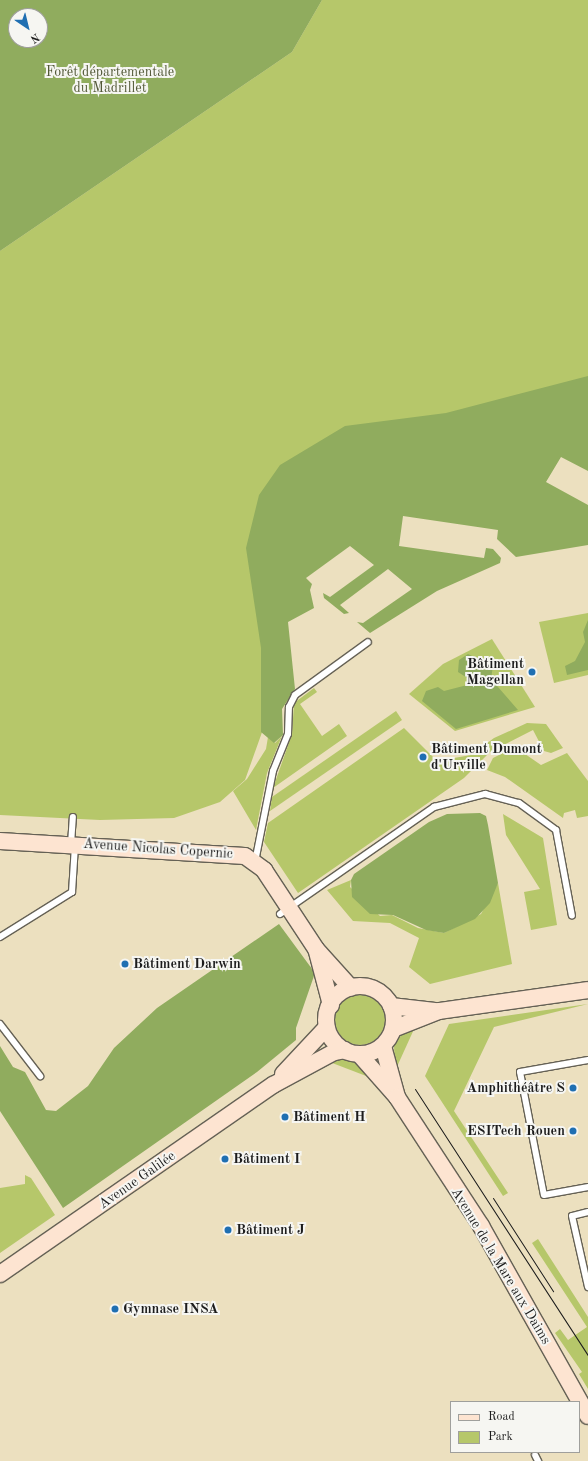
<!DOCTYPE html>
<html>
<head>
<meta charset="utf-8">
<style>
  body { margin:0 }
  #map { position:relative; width:588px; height:1461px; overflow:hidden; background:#ece0bf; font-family:"Old Standard TT",serif }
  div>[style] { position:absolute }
  .green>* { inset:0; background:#b6c76a }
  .round { border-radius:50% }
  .forest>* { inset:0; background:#90ac5e }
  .roads { filter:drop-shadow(1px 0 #656155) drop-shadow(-1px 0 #656155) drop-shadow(0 1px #656155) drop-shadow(0 -1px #656155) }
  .lane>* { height:6px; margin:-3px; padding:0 3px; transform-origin:3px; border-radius:3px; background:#fff }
  .secondary>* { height:16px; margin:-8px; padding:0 8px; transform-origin:8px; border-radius:8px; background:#fde4d1 }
  .secondary>.ring { margin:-8px; padding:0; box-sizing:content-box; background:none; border:16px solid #fde4d1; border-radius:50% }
  .tram>* { height:1px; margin:-0.5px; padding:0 0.5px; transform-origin:0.5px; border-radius:0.5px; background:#1c1c1c }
  .dots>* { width:11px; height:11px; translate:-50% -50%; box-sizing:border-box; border:2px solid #f6f6f2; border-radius:50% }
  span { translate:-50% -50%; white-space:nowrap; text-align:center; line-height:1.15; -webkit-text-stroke:4px #f6f6f2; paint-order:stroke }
  .park-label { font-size:14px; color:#525837 }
  .poi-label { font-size:14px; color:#1c1c1c; font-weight:700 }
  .right { translate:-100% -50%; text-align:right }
  .left { translate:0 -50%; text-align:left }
  .street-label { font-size:14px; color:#1c1c1c }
  .legend { position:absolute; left:450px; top:1401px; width:130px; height:52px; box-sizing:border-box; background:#f6f6f2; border:1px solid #9f9f9c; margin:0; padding:5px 7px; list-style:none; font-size:12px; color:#1c1c1c }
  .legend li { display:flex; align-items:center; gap:8px; height:20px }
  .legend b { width:20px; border:1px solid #9f9f9c }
  .north { position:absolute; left:8px; top:8px; width:40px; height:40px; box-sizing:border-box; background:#f6f6f2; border:1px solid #9f9f9c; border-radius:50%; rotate:145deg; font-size:11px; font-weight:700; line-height:16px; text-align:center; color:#1c1c1c }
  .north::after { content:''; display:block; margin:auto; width:14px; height:18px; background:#1f6fb2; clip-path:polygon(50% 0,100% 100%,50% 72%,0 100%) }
</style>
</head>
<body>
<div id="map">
  <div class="green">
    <i style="clip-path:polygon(322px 0,588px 0,588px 380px,286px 505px,266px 721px,245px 780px,220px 802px,174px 818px,100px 820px,0 815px,0 251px,292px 52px)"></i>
    <i style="clip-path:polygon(588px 613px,588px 675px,554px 683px,539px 622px)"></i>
    <i style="clip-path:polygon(492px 639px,535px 707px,455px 731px,409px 694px,443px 664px)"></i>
    <i style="clip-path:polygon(314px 688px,317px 692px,300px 704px,322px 736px,339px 724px,347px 736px,273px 788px,292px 734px,294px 703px)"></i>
    <i style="clip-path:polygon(396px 711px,402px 720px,270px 811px,272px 797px)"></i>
    <i style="clip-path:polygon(527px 723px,546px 724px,563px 748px,551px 753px,544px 751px,533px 730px,490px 752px,464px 778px,298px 893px,264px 842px,268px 823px,404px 728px,437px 761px,471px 755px,494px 738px)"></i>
    <i style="clip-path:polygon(282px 736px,267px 773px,256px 830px,233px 791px,247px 779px,266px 749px,268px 737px,275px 743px)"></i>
    <i style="clip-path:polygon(515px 747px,541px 765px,567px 753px,588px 781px,588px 816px,577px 818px,575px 810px,564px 813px,563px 818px,505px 777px,487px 770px,493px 758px)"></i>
    <i style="clip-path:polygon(503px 814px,543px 838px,557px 925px,531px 930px,524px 892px,540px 889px,506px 835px)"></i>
    <i style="clip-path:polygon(351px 880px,350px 887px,380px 916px,392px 915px,418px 928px,444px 933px,481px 914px,498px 883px,512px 964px,430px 984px,409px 967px,419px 938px,390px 923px,353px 921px,327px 890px)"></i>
    <i class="round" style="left:335px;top:995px;width:50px;height:50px"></i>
    <i style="clip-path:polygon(588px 1004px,494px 1027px,454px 1111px,508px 1193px,503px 1196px,425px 1076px,449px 1024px)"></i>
    <i style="clip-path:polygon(415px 1027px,395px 1071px,394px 1045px,402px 1034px)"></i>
    <i style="clip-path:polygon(342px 1057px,358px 1064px,374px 1079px,327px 1061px)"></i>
    <i style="clip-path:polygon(25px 1175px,31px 1178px,55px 1215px,0 1253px,0 1188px,25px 1184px)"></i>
    <i style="clip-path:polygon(538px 1239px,588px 1317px,588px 1389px,579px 1374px,582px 1372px,555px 1333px,560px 1329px,568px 1340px,587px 1327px,532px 1243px)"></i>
  </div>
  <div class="forest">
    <i style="clip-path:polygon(evenodd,0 0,322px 0,292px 52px,0 251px,0 0,16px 16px,40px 16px,40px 40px,16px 40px,16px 16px)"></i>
    <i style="clip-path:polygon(588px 376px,588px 471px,561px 457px,546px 482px,588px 505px,588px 545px,516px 557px,497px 539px,498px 530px,403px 516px,399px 546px,484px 558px,486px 548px,493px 549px,501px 558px,500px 563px,437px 591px,370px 633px,357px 622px,363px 623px,412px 589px,388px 569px,340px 605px,349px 613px,344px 614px,324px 598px,323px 593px,330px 597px,374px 565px,350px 546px,306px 578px,312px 584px,310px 590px,314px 608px,288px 622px,295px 689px,282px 709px,283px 735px,274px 743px,261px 732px,261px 648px,246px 548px,259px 495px,280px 465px,345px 426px,446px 413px)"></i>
    <i style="clip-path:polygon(588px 620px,588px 670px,567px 675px,565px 666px,575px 661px,585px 642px,583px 632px)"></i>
    <i style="clip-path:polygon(468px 654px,493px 666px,491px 679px,518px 710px,456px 729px,422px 701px,426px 691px,438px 687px,444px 691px,475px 683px,458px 672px,459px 660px)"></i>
    <i style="clip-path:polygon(480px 813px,486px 816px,488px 825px,498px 883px,490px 903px,475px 919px,444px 933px,426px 930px,393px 915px,370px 914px,352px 897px,351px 880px,354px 874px,429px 822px,447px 814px)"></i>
    <i style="clip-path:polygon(279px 924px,315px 973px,296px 1028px,296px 1040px,257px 1072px,63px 1208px,0 1111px,0 1046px,13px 1067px,25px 1072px,46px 1110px,56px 1111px,88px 1086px,114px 1048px,157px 1008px)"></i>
  </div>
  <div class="roads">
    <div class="lane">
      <i style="left:71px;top:844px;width:27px;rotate:-86deg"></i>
      <i style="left:255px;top:862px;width:93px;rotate:-78.8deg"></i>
      <i style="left:273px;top:771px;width:40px;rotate:-68deg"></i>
      <i style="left:288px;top:734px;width:27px;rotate:-88deg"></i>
      <i style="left:289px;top:707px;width:13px;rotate:-63deg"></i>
      <i style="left:295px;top:695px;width:90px;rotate:-36deg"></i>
      <i style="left:280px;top:914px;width:188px;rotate:-34.8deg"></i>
      <i style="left:434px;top:807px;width:53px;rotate:-14.3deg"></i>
      <i style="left:485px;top:794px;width:35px;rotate:15deg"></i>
      <i style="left:519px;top:803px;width:46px;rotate:36.1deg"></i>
      <i style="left:556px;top:830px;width:87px;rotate:79.5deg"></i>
      <i style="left:0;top:937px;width:85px;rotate:-32deg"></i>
      <i style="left:72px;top:892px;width:46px;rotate:-86.3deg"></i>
      <i style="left:0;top:1024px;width:66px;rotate:52.4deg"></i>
      <i style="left:588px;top:1060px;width:69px;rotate:170deg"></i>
      <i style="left:520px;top:1072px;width:125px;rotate:79deg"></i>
      <i style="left:544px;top:1195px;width:45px;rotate:-10.3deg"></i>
      <i style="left:588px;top:1212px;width:16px;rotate:166deg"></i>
      <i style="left:572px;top:1216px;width:73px;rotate:77.3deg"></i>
      <i style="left:535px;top:1455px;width:7px;rotate:63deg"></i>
    </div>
    <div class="secondary">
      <i style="left:0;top:841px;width:245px;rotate:3.5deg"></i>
      <i style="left:245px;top:856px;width:24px;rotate:36deg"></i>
      <i style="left:264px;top:870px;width:95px;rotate:56.6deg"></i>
      <i style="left:316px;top:949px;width:52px;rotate:48.1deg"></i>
      <i style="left:317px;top:952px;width:55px;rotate:75.2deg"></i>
      <i class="ring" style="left:326px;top:986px;width:52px;height:52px"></i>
      <i style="left:391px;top:1006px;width:44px;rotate:6.5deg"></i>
      <i style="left:393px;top:1029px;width:49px;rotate:-21.4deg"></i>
      <i style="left:439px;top:1011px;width:150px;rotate:-8deg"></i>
      <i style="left:383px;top:1046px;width:53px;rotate:74.6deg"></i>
      <i style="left:359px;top:1054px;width:57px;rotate:48.5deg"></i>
      <i style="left:397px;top:1097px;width:154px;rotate:56.9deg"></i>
      <i style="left:481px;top:1226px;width:218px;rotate:60.6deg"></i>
      <i style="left:283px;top:1074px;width:64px;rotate:-46.9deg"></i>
      <i style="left:0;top:1274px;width:332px;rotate:-34.7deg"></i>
      <i style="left:273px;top:1085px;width:69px;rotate:-28.4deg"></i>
      <i style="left:334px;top:1052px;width:11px;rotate:-10deg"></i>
    </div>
  </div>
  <div class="tram">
    <i style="left:415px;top:1089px;width:317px;rotate:57deg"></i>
    <i style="left:493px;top:1198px;width:111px;rotate:57.2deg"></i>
  </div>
  <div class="dots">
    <i style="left:532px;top:672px;background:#1f6fb2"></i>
    <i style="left:423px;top:757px;background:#1f6fb2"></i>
    <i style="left:125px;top:964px;background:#1f6fb2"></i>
    <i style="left:573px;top:1088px;background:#1f6fb2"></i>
    <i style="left:285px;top:1117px;background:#1f6fb2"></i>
    <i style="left:573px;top:1131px;background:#1f6fb2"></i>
    <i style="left:225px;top:1159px;background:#1f6fb2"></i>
    <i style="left:228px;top:1230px;background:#1f6fb2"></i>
    <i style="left:115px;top:1309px;background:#1f6fb2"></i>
  </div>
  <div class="park-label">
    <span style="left:110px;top:80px">Forêt départementale<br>du Madrillet</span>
  </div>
  <div class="poi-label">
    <span class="right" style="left:524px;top:672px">Bâtiment<br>Magellan</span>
    <span class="left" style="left:431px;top:757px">Bâtiment Dumont<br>d'Urville</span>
    <span class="left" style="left:133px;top:964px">Bâtiment Darwin</span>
    <span class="right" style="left:565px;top:1088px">Amphithéâtre S</span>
    <span class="left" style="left:293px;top:1117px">Bâtiment H</span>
    <span class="right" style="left:565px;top:1131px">ESITech Rouen</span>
    <span class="left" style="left:233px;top:1159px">Bâtiment I</span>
    <span class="left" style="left:236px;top:1230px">Bâtiment J</span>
    <span class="left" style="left:123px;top:1309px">Gymnase INSA</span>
  </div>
  <div class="street-label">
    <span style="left:158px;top:849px;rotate:4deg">Avenue Nicolas Copernic</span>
    <span style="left:137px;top:1180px;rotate:-35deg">Avenue Galilée</span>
    <span style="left:501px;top:1266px;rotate:59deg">Avenue de la Mare aux Daims</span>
  </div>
  <ul class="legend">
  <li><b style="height:5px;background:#fde4d1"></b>Road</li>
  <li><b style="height:11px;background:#b6c76a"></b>Park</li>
  </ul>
  <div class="north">N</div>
</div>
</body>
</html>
